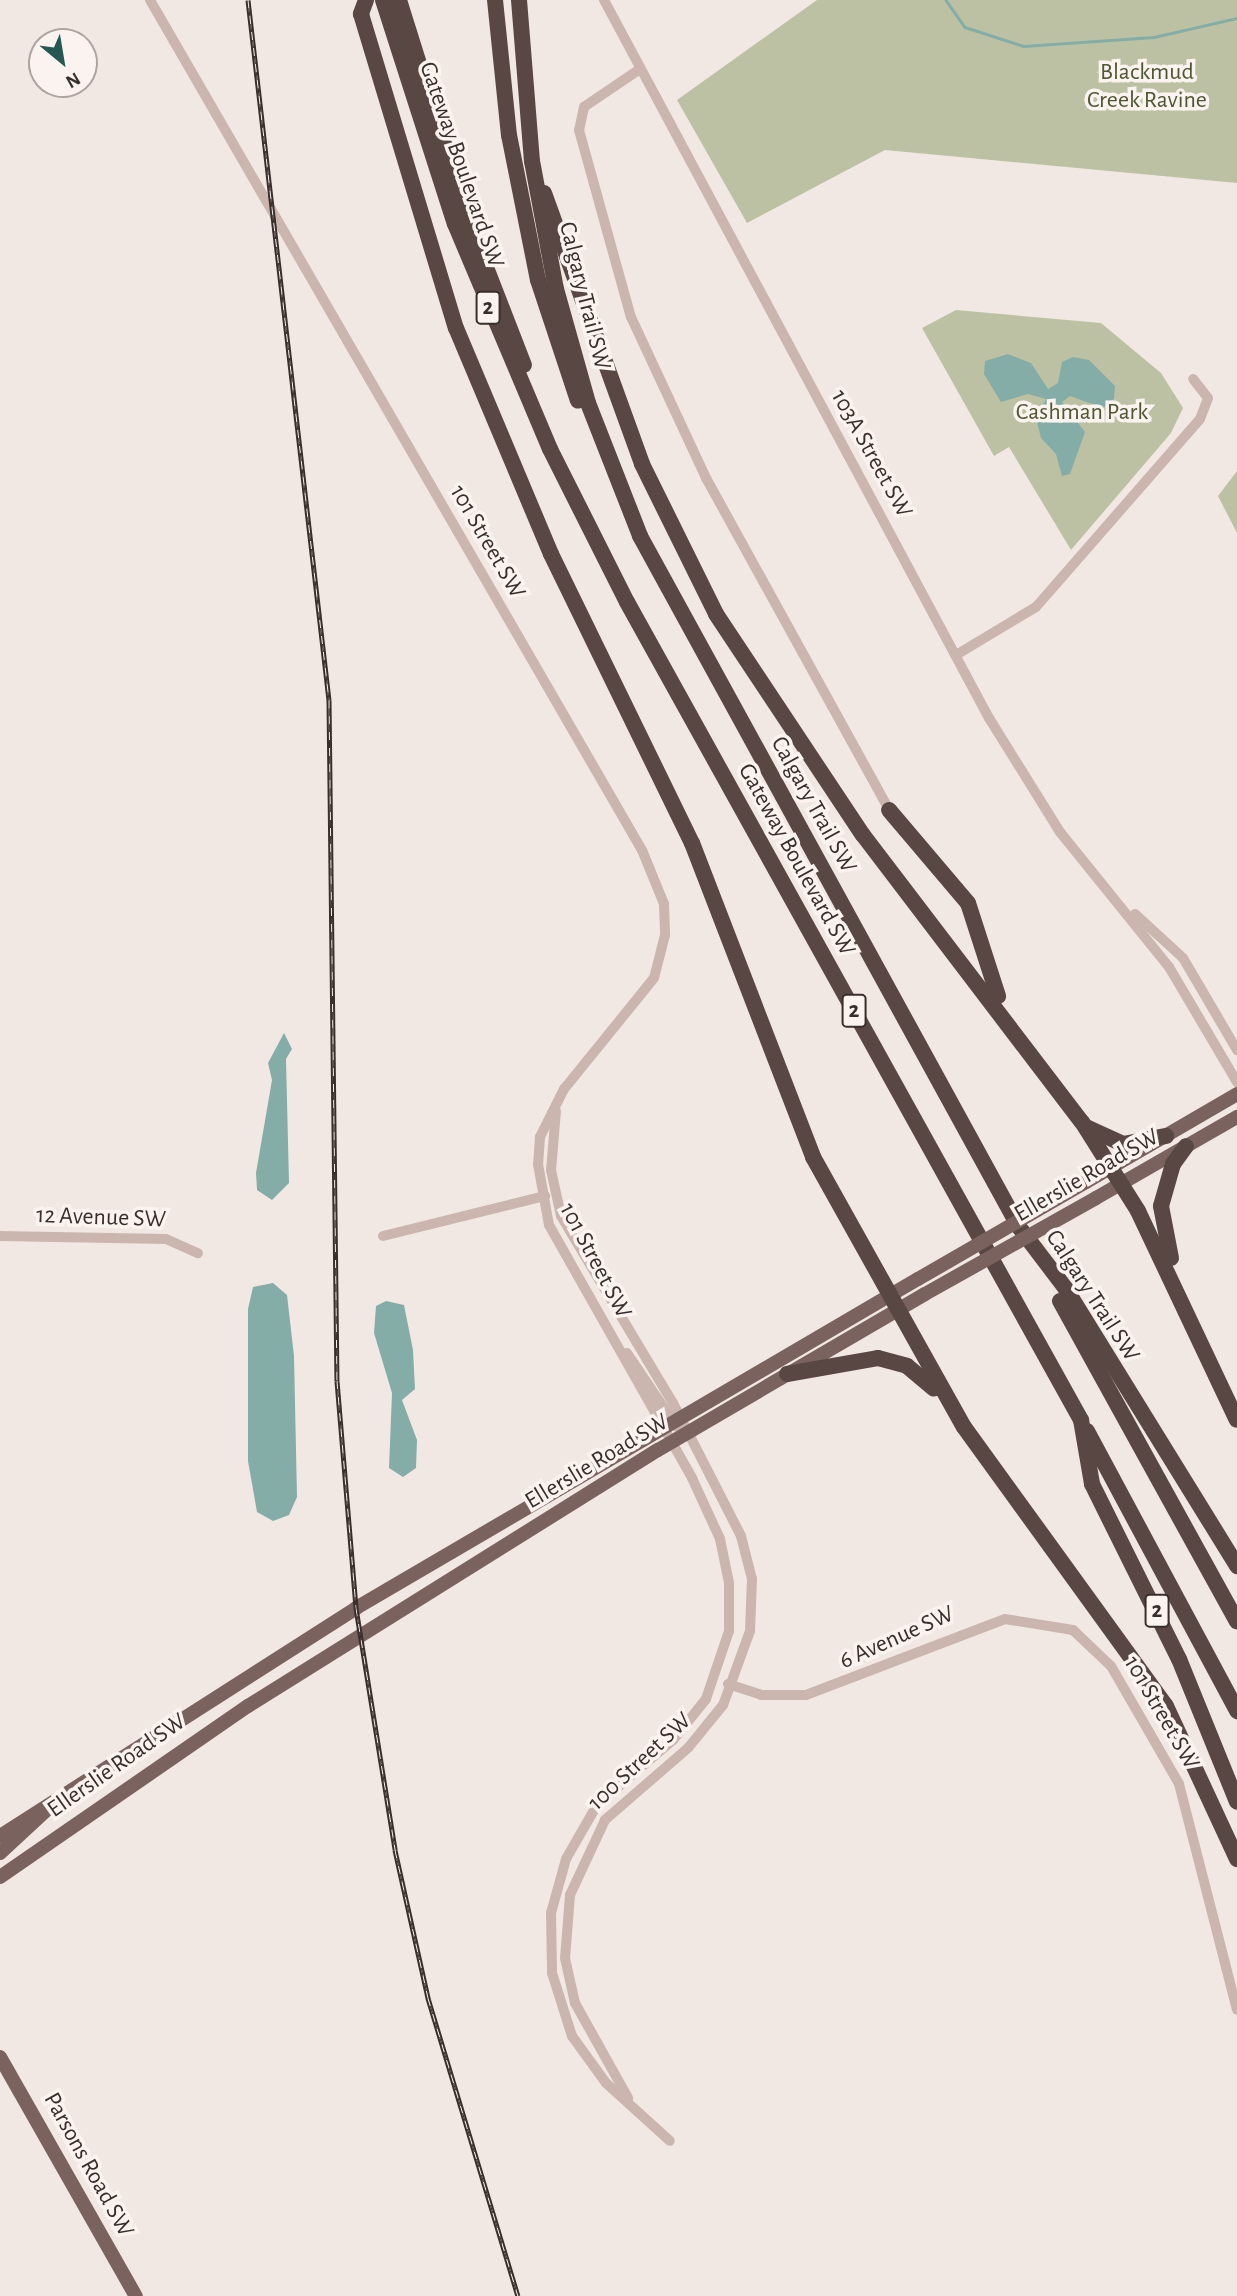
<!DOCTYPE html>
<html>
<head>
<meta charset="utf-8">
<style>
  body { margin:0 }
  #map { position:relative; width:1237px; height:2296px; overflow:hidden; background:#f2e8e3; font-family:"Alegreya Sans",sans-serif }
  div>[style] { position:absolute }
  .green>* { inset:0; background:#bcc1a3 }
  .water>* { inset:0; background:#84ada7 }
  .stream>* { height:2.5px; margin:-1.25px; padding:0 1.25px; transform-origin:1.25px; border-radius:1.25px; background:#84ada7 }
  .minor>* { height:10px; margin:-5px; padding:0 5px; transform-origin:5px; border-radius:5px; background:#cab6af }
  .major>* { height:14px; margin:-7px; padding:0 7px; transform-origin:7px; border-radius:7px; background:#7a635f }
  .highway>* { height:16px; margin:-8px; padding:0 8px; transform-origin:8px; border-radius:8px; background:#594744 }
  .rail>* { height:5px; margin-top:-2.5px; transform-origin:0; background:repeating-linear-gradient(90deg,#faf3ef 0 8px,#392e2c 0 16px); box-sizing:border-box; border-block:2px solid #392e2c }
  .major-bridge>* { height:14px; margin:-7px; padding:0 7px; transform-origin:7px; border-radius:7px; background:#7a635f }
  span { translate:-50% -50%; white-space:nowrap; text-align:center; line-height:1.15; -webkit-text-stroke:7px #faf3ef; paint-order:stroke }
  .shield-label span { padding:2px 5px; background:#faf3ef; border:2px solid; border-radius:5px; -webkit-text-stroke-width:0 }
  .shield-label { font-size:23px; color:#392e2c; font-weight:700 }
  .park-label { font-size:24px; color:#4f5632 }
  .street-label { font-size:24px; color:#392e2c }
  .north { position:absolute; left:28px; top:28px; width:70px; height:70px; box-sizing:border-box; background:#faf3ef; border:2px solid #ada4a1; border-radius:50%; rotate:150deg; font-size:19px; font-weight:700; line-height:28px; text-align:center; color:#392e2c }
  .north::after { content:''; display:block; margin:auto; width:24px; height:32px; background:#255852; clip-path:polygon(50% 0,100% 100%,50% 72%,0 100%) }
</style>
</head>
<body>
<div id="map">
  <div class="green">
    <i style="clip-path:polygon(817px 0,1237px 0,1237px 183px,885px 150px,747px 223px,677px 100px)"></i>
    <i style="clip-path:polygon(956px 310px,1101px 323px,1161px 373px,1183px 408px,1171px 433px,1071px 550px,1009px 447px,994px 456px,922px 328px)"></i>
    <i style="clip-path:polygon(1237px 471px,1237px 533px,1218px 496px)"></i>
  </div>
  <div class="water">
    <i style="clip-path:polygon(1008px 354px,1031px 363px,1048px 389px,1058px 383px,1062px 362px,1073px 357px,1089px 360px,1115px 386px,1114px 399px,1103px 408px,1070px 396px,1062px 402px,1085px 432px,1070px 474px,1062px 476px,1056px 454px,1041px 438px,1036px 418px,1046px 399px,1028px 394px,1001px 402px,984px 374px,985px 361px)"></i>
    <i style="clip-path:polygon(284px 1033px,292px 1049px,286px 1059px,289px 1183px,272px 1200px,257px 1190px,256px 1173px,272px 1080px,268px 1063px)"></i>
    <i style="clip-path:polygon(273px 1283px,287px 1295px,294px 1356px,297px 1497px,289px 1515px,273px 1521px,257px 1512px,248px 1461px,248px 1309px,253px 1287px)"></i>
    <i style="clip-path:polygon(386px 1301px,404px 1305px,413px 1350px,415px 1389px,402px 1400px,417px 1440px,416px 1468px,403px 1477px,389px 1468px,392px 1393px,374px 1333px,376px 1306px)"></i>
  </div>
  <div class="stream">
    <i style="left:946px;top:0;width:33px;rotate:55deg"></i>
    <i style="left:965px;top:27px;width:62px;rotate:17.9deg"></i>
    <i style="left:1024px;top:46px;width:130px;rotate:-4deg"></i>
    <i style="left:1154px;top:37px;width:85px;rotate:-12.9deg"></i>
  </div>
  <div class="minor">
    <i style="left:150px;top:0;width:982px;rotate:59.94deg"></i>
    <i style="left:642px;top:850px;width:58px;rotate:67.8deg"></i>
    <i style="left:664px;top:904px;width:31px;rotate:88deg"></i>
    <i style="left:665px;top:935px;width:44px;rotate:104.3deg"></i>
    <i style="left:654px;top:978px;width:143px;rotate:129deg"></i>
    <i style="left:564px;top:1089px;width:54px;rotate:116.6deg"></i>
    <i style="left:540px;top:1137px;width:27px;rotate:94deg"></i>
    <i style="left:538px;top:1164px;width:62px;rotate:79.8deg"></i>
    <i style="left:549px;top:1225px;width:291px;rotate:60.5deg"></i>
    <i style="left:692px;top:1478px;width:67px;rotate:65.3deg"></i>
    <i style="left:720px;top:1539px;width:45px;rotate:78.4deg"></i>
    <i style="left:729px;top:1583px;width:48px;rotate:90deg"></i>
    <i style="left:729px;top:1631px;width:72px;rotate:108.7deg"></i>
    <i style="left:706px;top:1699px;width:53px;rotate:128.8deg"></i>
    <i style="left:673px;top:1740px;width:100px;rotate:139.5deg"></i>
    <i style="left:597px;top:1805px;width:62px;rotate:119.9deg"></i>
    <i style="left:566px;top:1859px;width:56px;rotate:105.5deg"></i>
    <i style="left:551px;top:1913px;width:60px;rotate:89deg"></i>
    <i style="left:552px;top:1973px;width:66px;rotate:72.4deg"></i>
    <i style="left:572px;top:2036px;width:58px;rotate:54.1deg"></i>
    <i style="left:606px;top:2083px;width:86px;rotate:42.2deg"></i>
    <i style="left:604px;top:0;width:815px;rotate:61.8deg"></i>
    <i style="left:989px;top:718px;width:134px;rotate:58.1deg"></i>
    <i style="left:1060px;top:832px;width:174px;rotate:51.1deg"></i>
    <i style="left:1169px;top:967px;width:134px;rotate:59.4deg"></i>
    <i style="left:637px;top:71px;width:64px;rotate:145.8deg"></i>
    <i style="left:584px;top:107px;width:24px;rotate:102deg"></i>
    <i style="left:579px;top:130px;width:194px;rotate:74.5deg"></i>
    <i style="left:631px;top:317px;width:178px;rotate:65deg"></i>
    <i style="left:706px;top:478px;width:379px;rotate:61.1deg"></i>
    <i style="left:956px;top:655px;width:93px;rotate:-31deg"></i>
    <i style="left:1036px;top:607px;width:249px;rotate:-48.9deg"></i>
    <i style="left:1200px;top:419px;width:22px;rotate:-69deg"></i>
    <i style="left:1208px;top:398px;width:24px;rotate:-128deg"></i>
    <i style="left:1135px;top:914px;width:65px;rotate:42.5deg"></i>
    <i style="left:1183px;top:958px;width:107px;rotate:59.6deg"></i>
    <i style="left:556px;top:1111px;width:59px;rotate:94.8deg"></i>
    <i style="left:551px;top:1170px;width:47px;rotate:77.7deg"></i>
    <i style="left:561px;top:1216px;width:218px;rotate:59.1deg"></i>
    <i style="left:673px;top:1403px;width:149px;rotate:62.9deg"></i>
    <i style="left:741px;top:1536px;width:44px;rotate:75.7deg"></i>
    <i style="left:752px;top:1579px;width:52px;rotate:92.2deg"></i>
    <i style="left:750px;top:1631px;width:79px;rotate:110deg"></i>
    <i style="left:723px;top:1705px;width:55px;rotate:129.1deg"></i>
    <i style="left:688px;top:1748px;width:110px;rotate:139.1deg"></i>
    <i style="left:605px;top:1820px;width:83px;rotate:115deg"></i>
    <i style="left:570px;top:1895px;width:63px;rotate:94.5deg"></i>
    <i style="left:565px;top:1958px;width:46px;rotate:77.5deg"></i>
    <i style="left:575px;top:2003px;width:109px;rotate:60.8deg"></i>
    <i style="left:0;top:1236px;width:166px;rotate:1deg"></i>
    <i style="left:166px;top:1239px;width:35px;rotate:24deg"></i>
    <i style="left:383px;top:1236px;width:167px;rotate:-13.9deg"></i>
    <i style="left:627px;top:1353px;width:89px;rotate:56deg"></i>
    <i style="left:728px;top:1684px;width:35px;rotate:18deg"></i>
    <i style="left:761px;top:1695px;width:45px"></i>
    <i style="left:806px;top:1695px;width:213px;rotate:-20.9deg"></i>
    <i style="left:1005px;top:1619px;width:69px;rotate:9.2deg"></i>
    <i style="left:1073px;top:1630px;width:52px;rotate:43.5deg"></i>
    <i style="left:1111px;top:1666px;width:136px;rotate:60deg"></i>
    <i style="left:1179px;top:1784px;width:233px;rotate:75.6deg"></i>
  </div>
  <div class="major">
    <i style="left:1086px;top:1182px;width:175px;rotate:-30.2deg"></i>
    <i style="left:1096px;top:1198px;width:163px;rotate:-29.9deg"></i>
    <i style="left:0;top:1836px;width:423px;rotate:-32.6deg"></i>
    <i style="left:356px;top:1608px;width:651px;rotate:-30.35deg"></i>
    <i style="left:0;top:1853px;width:69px;rotate:-42.7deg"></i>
    <i style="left:0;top:1877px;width:301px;rotate:-34.6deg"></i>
    <i style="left:248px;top:1706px;width:483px;rotate:-32deg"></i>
    <i style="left:658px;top:1450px;width:309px;rotate:-30.3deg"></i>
    <i style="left:0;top:2057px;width:275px;rotate:60.4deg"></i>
  </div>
  <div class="highway">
    <i style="left:366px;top:0;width:15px;rotate:110deg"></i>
    <i style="left:361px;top:14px;width:328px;rotate:73.2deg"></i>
    <i style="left:456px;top:328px;width:245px;rotate:67.2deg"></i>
    <i style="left:551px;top:554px;width:322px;rotate:64deg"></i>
    <i style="left:692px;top:843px;width:337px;rotate:68.9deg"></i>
    <i style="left:813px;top:1157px;width:309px;rotate:60.8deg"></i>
    <i style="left:964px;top:1427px;width:344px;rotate:54.1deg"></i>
    <i style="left:1166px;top:1706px;width:169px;rotate:65.1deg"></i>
    <i style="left:383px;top:0;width:235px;rotate:72.2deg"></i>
    <i style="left:455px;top:224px;width:244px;rotate:67.1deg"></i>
    <i style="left:550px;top:449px;width:171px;rotate:63.3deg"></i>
    <i style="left:627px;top:602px;width:936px;rotate:60.97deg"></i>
    <i style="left:1081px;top:1420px;width:65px;rotate:80.2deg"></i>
    <i style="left:1092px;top:1484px;width:195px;rotate:63.6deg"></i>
    <i style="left:1179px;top:1659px;width:154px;rotate:67.9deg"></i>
    <i style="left:399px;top:0;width:237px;rotate:72.6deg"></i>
    <i style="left:470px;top:226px;width:149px;rotate:68.8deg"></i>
    <i style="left:495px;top:0;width:136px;rotate:84.1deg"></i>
    <i style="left:509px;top:135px;width:148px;rotate:78.7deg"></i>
    <i style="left:538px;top:280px;width:127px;rotate:71.7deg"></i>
    <i style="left:519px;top:0;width:162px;rotate:85.4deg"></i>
    <i style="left:532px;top:161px;width:130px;rotate:79.4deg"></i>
    <i style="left:556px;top:289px;width:118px;rotate:74.3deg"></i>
    <i style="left:588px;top:403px;width:143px;rotate:68.6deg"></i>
    <i style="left:640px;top:536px;width:788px;rotate:61.26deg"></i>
    <i style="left:1019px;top:1227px;width:78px;rotate:52.8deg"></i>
    <i style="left:1066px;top:1289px;width:326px;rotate:58.3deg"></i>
    <i style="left:544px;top:193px;width:288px;rotate:70.1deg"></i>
    <i style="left:642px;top:464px;width:167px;rotate:63.7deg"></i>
    <i style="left:716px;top:614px;width:265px;rotate:56.4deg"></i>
    <i style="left:863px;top:835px;width:361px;rotate:52.7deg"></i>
    <i style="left:1082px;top:1122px;width:105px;rotate:57.8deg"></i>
    <i style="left:1138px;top:1211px;width:231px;rotate:64.7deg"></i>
    <i style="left:889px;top:810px;width:122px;rotate:49.7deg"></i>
    <i style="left:968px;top:903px;width:98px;rotate:72.1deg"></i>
    <i style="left:1086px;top:1127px;width:41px;rotate:24.7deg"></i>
    <i style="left:1123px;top:1144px;width:44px;rotate:-10.5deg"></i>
    <i style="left:1171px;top:1258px;width:53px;rotate:-100.9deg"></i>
    <i style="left:1161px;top:1206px;width:44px;rotate:-74.1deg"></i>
    <i style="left:1173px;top:1164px;width:22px;rotate:-54deg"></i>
    <i style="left:1060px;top:1301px;width:366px;rotate:61.1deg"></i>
    <i style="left:787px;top:1374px;width:92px;rotate:-10deg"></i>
    <i style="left:878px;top:1358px;width:30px;rotate:15deg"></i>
    <i style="left:907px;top:1366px;width:35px;rotate:40deg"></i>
    <i style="left:1087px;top:1431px;width:318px;rotate:61.8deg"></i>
  </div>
  <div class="rail">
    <i style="left:248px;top:0;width:705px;rotate:83.4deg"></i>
    <i style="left:329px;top:700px;width:681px;rotate:89.33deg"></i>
    <i style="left:337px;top:1381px;width:228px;rotate:85.2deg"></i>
    <i style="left:356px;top:1608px;width:245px;rotate:80.8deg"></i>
    <i style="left:395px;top:1850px;width:152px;rotate:77.4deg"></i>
    <i style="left:428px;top:1998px;width:311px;rotate:73.2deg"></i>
  </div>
  <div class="major-bridge">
    <i style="left:918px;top:1279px;width:194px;rotate:-30deg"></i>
    <i style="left:925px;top:1294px;width:196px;rotate:-29.3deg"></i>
  </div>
  <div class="shield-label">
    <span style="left:488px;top:308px">2</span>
    <span style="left:854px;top:1011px">2</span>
    <span style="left:1157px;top:1611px">2</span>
  </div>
  <div class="park-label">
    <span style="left:1147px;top:87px">Blackmud<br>Creek Ravine</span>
    <span style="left:1082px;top:413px">Cashman Park</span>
  </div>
  <div class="street-label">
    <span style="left:461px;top:165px;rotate:71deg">Gateway Boulevard SW</span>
    <span style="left:584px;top:296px;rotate:76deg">Calgary Trail SW</span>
    <span style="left:871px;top:454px;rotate:61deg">103A Street SW</span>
    <span style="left:487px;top:542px;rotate:60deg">101 Street SW</span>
    <span style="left:813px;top:805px;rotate:61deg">Calgary Trail SW</span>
    <span style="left:796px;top:860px;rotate:61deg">Gateway Boulevard SW</span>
    <span style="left:1087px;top:1176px;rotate:-30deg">Ellerslie Road SW</span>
    <span style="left:101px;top:1218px;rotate:2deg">12 Avenue SW</span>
    <span style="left:595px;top:1261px;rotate:62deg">101 Street SW</span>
    <span style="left:1092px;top:1296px;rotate:57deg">Calgary Trail SW</span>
    <span style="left:597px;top:1462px;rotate:-31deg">Ellerslie Road SW</span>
    <span style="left:897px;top:1638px;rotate:-24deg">6 Avenue SW</span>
    <span style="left:1161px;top:1713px;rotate:60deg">101 Street SW</span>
    <span style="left:640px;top:1762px;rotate:-43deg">100 Street SW</span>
    <span style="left:117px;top:1766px;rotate:-35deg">Ellerslie Road SW</span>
    <span style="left:88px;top:2165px;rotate:61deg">Parsons Road SW</span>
  </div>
  <div class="north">N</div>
</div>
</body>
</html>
